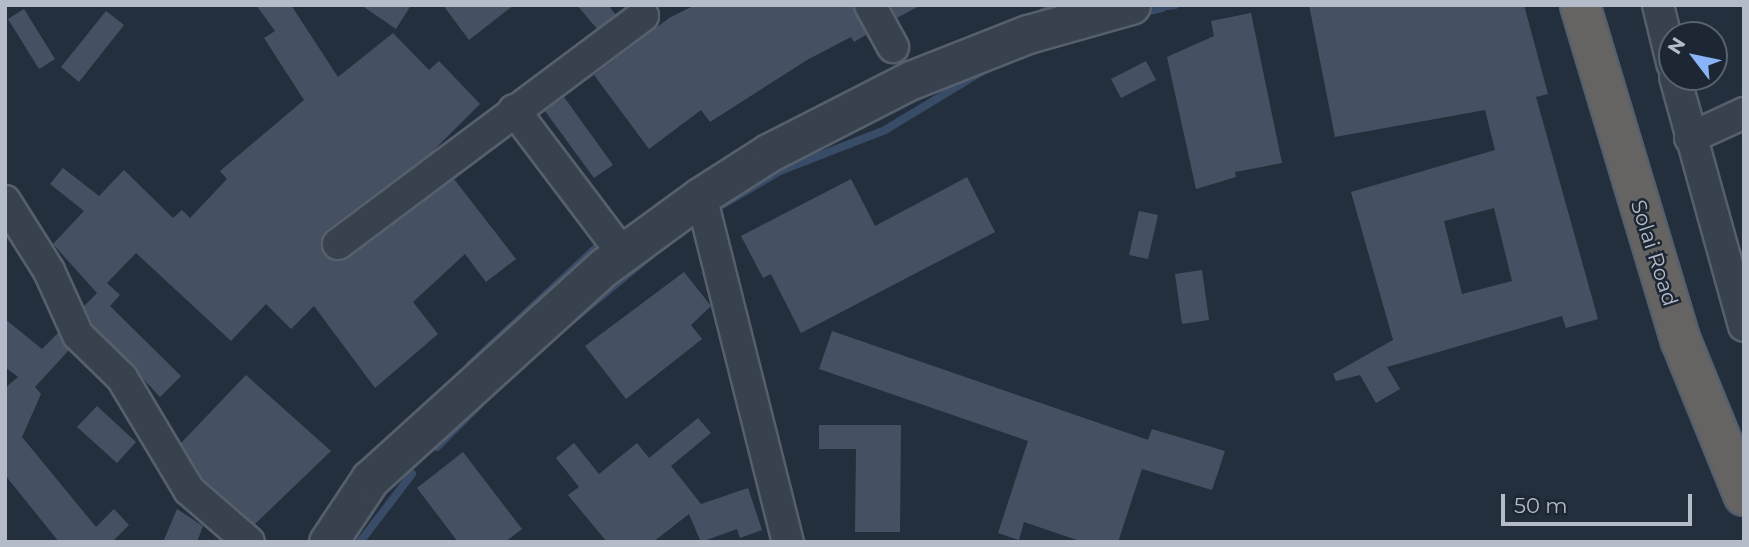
<!DOCTYPE html>
<html>
<head>
<meta charset="utf-8">
<style>
  body { margin:0 }
  #map { position:relative; width:1749px; height:547px; overflow:hidden; background:#242f3e; font-family:Montserrat,sans-serif }
  div>[style] { position:absolute }
  .stream>* { height:8px; margin:-4px; padding:0 4px; transform-origin:4px; border-radius:4px; background:#394c67 }
  .building>* { inset:0; background:#455162 }
  .roads { filter:drop-shadow(2px 0 #565f6c) drop-shadow(-2px 0 #565f6c) drop-shadow(0 2px #565f6c) drop-shadow(0 -2px #565f6c) }
  .minor>* { height:30px; margin:-15px; padding:0 15px; transform-origin:15px; border-radius:15px; background:#38414e }
  .tertiary>* { height:37px; margin:-18.5px; padding:0 18.5px; transform-origin:18.5px; border-radius:18.5px; background:#38414e }
  .trunk>* { height:38px; margin:-19px; padding:0 19px; transform-origin:19px; border-radius:19px; background:#656462 }
  span { translate:-50% -50%; white-space:nowrap; text-align:center; line-height:1.15; -webkit-text-stroke:5px #1d2633; paint-order:stroke }
  .street-label { font-size:21px; color:#b4bcc9 }
  .frame { position:absolute; inset:0; border:7px solid #b4bcc9; pointer-events:none }
  .north { position:absolute; left:1658px; top:21px; width:70px; height:70px; box-sizing:border-box; background:#1d2633; border:2px solid #59626f; border-radius:50%; rotate:302deg; font-size:19px; font-weight:700; line-height:28px; text-align:center; color:#b4bcc9 }
  .north::after { content:''; display:block; margin:auto; width:24px; height:32px; background:#8ab4f8; clip-path:polygon(50% 0,100% 100%,50% 72%,0 100%) }
  .scale { position:absolute; left:1501px; top:494px; width:191px; height:32px; box-sizing:border-box; border:4px solid #b4bcc9; border-top:0; padding-left:9px; font-size:21px; line-height:24px; white-space:nowrap; color:#b4bcc9; -webkit-text-stroke:5px #1d2633; paint-order:stroke }
</style>
</head>
<body>
<div id="map">
  <div class="stream">
    <i style="left:1167px;top:6px;width:8px;rotate:-7deg"></i>
    <i style="left:1043px;top:12px;width:17px;rotate:-24deg"></i>
    <i style="left:1139px;top:14px;width:24px;rotate:-15deg"></i>
    <i style="left:715px;top:209px;width:75px;rotate:-30.3deg"></i>
    <i style="left:780px;top:171px;width:113px;rotate:-21.3deg"></i>
    <i style="left:885px;top:130px;width:124px;rotate:-31.1deg"></i>
    <i style="left:564px;top:327px;width:113px;rotate:-39.6deg"></i>
    <i style="left:470px;top:365px;width:172px;rotate:-42.9deg"></i>
    <i style="left:437px;top:447px;width:62px;rotate:-45deg"></i>
    <i style="left:360px;top:542px;width:86px;rotate:-52.6deg"></i>
  </div>
  <div class="building">
    <i style="clip-path:polygon(256px 5px,291px 5px,338px 77px,393px 33px,429px 70px,439px 61px,480px 104px,433px 151px,327px 230px,321px 245px,324px 255px,339px 261px,348px 258px,454px 179px,516px 259px,486px 282px,465px 254px,413px 302px,438px 334px,375px 388px,314px 306px,291px 329px,266px 304px,231px 341px,136px 253px,107px 283px,120px 295px,110px 306px,181px 376px,160px 397px,93px 325px,84px 306px,97px 293px,53px 244px,84px 211px,50px 184px,63px 168px,99px 196px,124px 170px,173px 218px,182px 210px,190px 218px,227px 179px,220px 171px,304px 100px,264px 38px,275px 31px)"></i>
    <i style="clip-path:polygon(361px 5px,411px 5px,396px 29px)"></i>
    <i style="clip-path:polygon(443px 5px,514px 5px,469px 40px)"></i>
    <i style="clip-path:polygon(577px 5px,608px 5px,616px 15px,597px 29px)"></i>
    <i style="clip-path:polygon(695px 5px,853px 5px,866px 35px,854px 42px,851px 37px,807px 60px,710px 122px,701px 110px,649px 149px,594px 75px,669px 18px)"></i>
    <i style="clip-path:polygon(890px 5px,921px 5px,897px 18px)"></i>
    <i style="clip-path:polygon(evenodd,1309px 5px,1524px 5px,1548px 94px,1536px 97px,1598px 319px,1566px 328px,1562px 316px,1387px 367px,1400px 389px,1376px 403px,1360px 375px,1336px 381px,1333px 374px,1393px 340px,1351px 192px,1495px 150px,1485px 110px,1335px 137px,1309px 5px,1494px 208px,1512px 281px,1462px 294px,1444px 221px,1494px 208px)"></i>
    <i style="clip-path:polygon(24px 9px,55px 59px,39px 69px,8px 19px)"></i>
    <i style="clip-path:polygon(106px 11px,124px 25px,79px 82px,61px 67px)"></i>
    <i style="clip-path:polygon(1251px 13px,1282px 163px,1235px 172px,1236px 177px,1196px 189px,1167px 57px,1214px 36px,1211px 21px)"></i>
    <i style="clip-path:polygon(1146px 61px,1156px 80px,1121px 98px,1111px 79px)"></i>
    <i style="clip-path:polygon(564px 97px,613px 165px,594px 178px,545px 111px)"></i>
    <i style="clip-path:polygon(967px 177px,995px 232px,801px 333px,771px 274px,763px 278px,741px 236px,851px 179px,875px 226px)"></i>
    <i style="clip-path:polygon(1139px 211px,1158px 215px,1148px 259px,1129px 255px)"></i>
    <i style="clip-path:polygon(1202px 270px,1209px 320px,1182px 324px,1175px 274px)"></i>
    <i style="clip-path:polygon(684px 272px,711px 306px,691px 325px,702px 339px,626px 399px,585px 346px)"></i>
    <i style="clip-path:polygon(5px 319px,42px 349px,58px 333px,69px 350px,35px 387px,41px 394px,22px 437px,96px 527px,114px 509px,129px 525px,112px 542px,59px 542px,5px 475px,5px 388px,18px 377px,5px 367px)"></i>
    <i style="clip-path:polygon(832px 331px,1148px 440px,1152px 429px,1225px 451px,1212px 490px,1142px 469px,1118px 542px,1083px 542px,1024px 522px,1019px 540px,998px 533px,1028px 441px,819px 369px)"></i>
    <i style="clip-path:polygon(246px 375px,331px 451px,255px 524px,202px 478px,181px 443px)"></i>
    <i style="clip-path:polygon(97px 406px,136px 442px,117px 463px,77px 427px)"></i>
    <i style="clip-path:polygon(698px 418px,711px 433px,671px 466px,701px 504px,748px 488px,762px 530px,740px 538px,737px 529px,701px 542px,689px 514px,653px 542px,607px 542px,568px 495px,579px 487px,556px 458px,574px 443px,599px 474px,637px 443px,649px 458px)"></i>
    <i style="clip-path:polygon(819px 425px,901px 425px,900px 532px,855px 532px,856px 449px,819px 449px)"></i>
    <i style="clip-path:polygon(463px 452px,522px 529px,505px 542px,458px 542px,417px 488px)"></i>
    <i style="clip-path:polygon(177px 509px,203px 526px,197px 542px,163px 542px)"></i>
  </div>
  <div class="roads">
    <div class="minor">
      <i style="left:870px;top:5px;width:48px;rotate:61.3deg"></i>
      <i style="left:1658px;top:5px;width:60px;rotate:76.4deg"></i>
      <i style="left:1675px;top:77px;width:258px;rotate:74.5deg"></i>
      <i style="left:514px;top:110px;width:179px;rotate:52.9deg"></i>
      <i style="left:1690px;top:138px;width:60px;rotate:-24.8deg"></i>
      <i style="left:701px;top:196px;width:357px;rotate:75.9deg"></i>
      <i style="left:5px;top:201px;width:83px;rotate:57.8deg"></i>
      <i style="left:49px;top:271px;width:70px;rotate:65.6deg"></i>
      <i style="left:78px;top:335px;width:62px;rotate:44.3deg"></i>
      <i style="left:122px;top:378px;width:131px;rotate:59.1deg"></i>
      <i style="left:189px;top:490px;width:79px;rotate:40.9deg"></i>
      <i style="left:338px;top:244px;width:381px;rotate:-36.8deg"></i>
    </div>
    <div class="tertiary">
      <i style="left:328px;top:542px;width:76px;rotate:-56.3deg"></i>
      <i style="left:370px;top:479px;width:316px;rotate:-42.2deg"></i>
      <i style="left:604px;top:267px;width:120px;rotate:-36.2deg"></i>
      <i style="left:701px;top:196px;width:82px;rotate:-32.5deg"></i>
      <i style="left:770px;top:152px;width:158px;rotate:-27.1deg"></i>
      <i style="left:911px;top:80px;width:126px;rotate:-21.5deg"></i>
      <i style="left:1028px;top:34px;width:107px;rotate:-15.7deg"></i>
    </div>
    <div class="trunk">
      <i style="left:1580px;top:5px;width:351px;rotate:73.3deg"></i>
      <i style="left:1681px;top:341px;width:167px;rotate:67.9deg"></i>
    </div>
  </div>
  <div class="street-label">
    <span style="left:1654px;top:253px;rotate:72deg">Solai Road</span>
  </div>
  <div class="frame"></div>
  <div class="north">N</div>
  <div class="scale">50 m</div>
</div>
</body>
</html>
